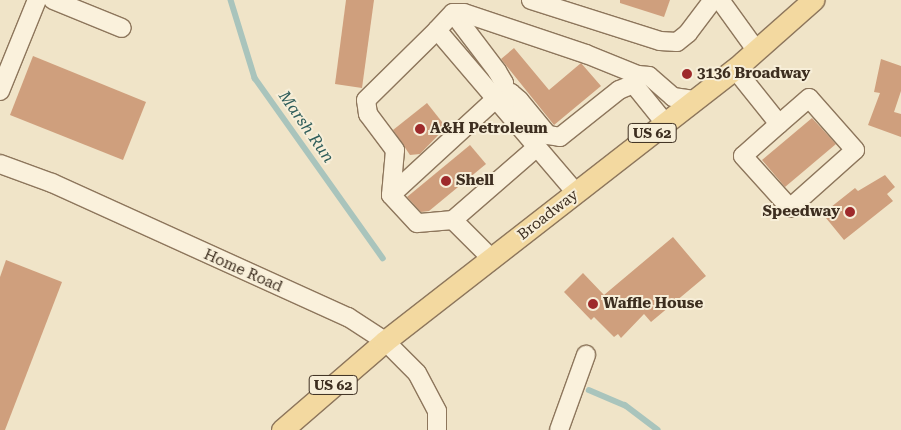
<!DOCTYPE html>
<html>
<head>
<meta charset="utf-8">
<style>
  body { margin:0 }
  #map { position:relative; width:901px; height:430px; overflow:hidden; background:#f0e4c8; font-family:"Roboto Serif",serif }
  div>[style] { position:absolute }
  .stream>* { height:5.5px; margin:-2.75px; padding:0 2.75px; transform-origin:2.75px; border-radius:2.75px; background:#a9c4bc }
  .building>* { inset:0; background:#cf9f7d }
  .roads { filter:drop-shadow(1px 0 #8d765c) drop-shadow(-1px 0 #8d765c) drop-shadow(0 1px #8d765c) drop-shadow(0 -1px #8d765c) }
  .minor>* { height:18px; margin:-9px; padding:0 9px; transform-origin:9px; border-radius:9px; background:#faf1dc }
  .major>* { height:21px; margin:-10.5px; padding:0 10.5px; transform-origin:10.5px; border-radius:10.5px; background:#f3d9a0 }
  .dots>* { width:14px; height:14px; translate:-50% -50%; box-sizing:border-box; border:2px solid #f7eed8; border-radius:50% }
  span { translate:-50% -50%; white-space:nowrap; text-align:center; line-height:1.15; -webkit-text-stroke:4px #f7eed8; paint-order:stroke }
  .shield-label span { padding:1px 4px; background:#f7eed8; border:1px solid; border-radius:4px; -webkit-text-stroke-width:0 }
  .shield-label { font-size:14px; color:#3d2e20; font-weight:700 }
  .poi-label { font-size:15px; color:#3d2e20; font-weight:700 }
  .left { translate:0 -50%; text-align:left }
  .right { translate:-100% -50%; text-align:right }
  .street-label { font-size:15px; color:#3d2e20 }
  .water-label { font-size:16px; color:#2f5d5a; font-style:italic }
</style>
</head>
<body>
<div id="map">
  <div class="stream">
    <i style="left:231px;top:0;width:82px;rotate:72.9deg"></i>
    <i style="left:255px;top:78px;width:221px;rotate:54.6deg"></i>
    <i style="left:589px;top:390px;width:39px;rotate:23deg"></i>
    <i style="left:625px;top:405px;width:41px;rotate:37.1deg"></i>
  </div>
  <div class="building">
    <i style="clip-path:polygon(346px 0,374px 0,362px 88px,335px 84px)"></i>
    <i style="clip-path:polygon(620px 0,670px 0,664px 17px,620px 3px)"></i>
    <i style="clip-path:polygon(514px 48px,549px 90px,581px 63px,601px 86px,554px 125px,501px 59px)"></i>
    <i style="clip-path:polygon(33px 56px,146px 102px,123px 160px,10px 115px)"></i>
    <i style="clip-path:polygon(881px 59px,901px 66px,901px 91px,894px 112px,901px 114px,901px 137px,868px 125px,880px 93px,874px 92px)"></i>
    <i style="clip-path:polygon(427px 103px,446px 127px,420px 154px,410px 155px,393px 130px)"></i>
    <i style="clip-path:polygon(812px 118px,836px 144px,785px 187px,762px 160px)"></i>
    <i style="clip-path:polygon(470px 145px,486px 164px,429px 211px,421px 212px,407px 197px)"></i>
    <i style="clip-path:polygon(885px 175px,895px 187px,887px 194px,893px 201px,844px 240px,826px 218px,829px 215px,826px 211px,855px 188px,858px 191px)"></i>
    <i style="clip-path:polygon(673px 237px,706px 276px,651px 322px,644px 314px,621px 338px,618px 334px,614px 337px,594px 317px,591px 320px,564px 292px,583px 273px,604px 295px)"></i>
    <i style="clip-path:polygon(6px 260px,62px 282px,5px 430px,0 430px,0 277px)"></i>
  </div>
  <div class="roads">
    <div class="minor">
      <i style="left:53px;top:0;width:74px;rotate:22.1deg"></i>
      <i style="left:531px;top:0;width:135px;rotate:17.6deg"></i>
      <i style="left:660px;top:41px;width:17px;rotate:3deg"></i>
      <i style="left:677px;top:42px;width:14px;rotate:-39deg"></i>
      <i style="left:688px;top:33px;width:41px;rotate:-52.9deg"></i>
      <i style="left:720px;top:0;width:62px;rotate:54.2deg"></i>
      <i style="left:453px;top:13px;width:73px;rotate:52.8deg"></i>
      <i style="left:497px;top:71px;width:14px;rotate:60deg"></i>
      <i style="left:504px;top:83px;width:10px;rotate:101deg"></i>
      <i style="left:437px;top:30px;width:23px;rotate:-47deg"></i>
      <i style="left:453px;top:13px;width:11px"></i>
      <i style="left:464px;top:13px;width:129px;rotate:18.6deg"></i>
      <i style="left:586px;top:54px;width:56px;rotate:22deg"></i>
      <i style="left:735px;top:69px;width:70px;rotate:51.3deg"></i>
      <i style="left:779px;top:124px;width:48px;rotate:138.4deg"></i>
      <i style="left:743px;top:156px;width:70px;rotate:47.9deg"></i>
      <i style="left:790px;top:208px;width:87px;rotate:-41.7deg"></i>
      <i style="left:855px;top:150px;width:69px;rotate:-131.5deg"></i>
      <i style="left:809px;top:98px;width:40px;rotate:139deg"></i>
      <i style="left:0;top:91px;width:98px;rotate:-67.9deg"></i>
      <i style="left:665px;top:123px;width:48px;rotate:-129deg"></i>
      <i style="left:635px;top:86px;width:11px;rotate:-75deg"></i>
      <i style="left:638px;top:75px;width:11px;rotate:5deg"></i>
      <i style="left:649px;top:76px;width:32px;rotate:41deg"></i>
      <i style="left:673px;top:97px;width:21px;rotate:8deg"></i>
      <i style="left:0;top:164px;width:55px;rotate:20.1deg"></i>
      <i style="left:52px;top:183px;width:325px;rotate:24.4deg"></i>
      <i style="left:348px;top:317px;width:44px;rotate:33deg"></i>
      <i style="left:385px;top:341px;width:45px;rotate:45deg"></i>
      <i style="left:417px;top:373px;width:43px;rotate:62.2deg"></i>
      <i style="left:437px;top:411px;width:19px;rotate:90deg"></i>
      <i style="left:391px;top:195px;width:151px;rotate:-42.6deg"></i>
      <i style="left:502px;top:93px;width:9px"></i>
      <i style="left:511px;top:93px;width:11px;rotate:41deg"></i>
      <i style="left:519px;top:100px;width:45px;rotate:50.4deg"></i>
      <i style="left:548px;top:135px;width:12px;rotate:9deg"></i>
      <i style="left:560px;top:137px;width:75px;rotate:-38.5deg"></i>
      <i style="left:619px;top:90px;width:16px;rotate:-22deg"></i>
      <i style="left:453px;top:220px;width:111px;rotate:-41deg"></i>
      <i style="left:491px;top:258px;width:54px;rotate:-135deg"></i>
      <i style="left:453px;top:220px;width:36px;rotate:175deg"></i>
      <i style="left:417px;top:223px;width:38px;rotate:-133deg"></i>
      <i style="left:391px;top:195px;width:45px;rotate:-84.9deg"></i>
      <i style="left:395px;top:150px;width:45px;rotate:-126.9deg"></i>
      <i style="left:368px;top:114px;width:14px;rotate:-98deg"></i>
      <i style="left:366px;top:100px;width:100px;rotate:-44.6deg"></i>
      <i style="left:437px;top:30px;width:214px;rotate:49.5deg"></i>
      <i style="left:559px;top:430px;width:80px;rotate:-70.2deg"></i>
    </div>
    <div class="major">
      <i style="left:282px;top:430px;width:136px;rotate:-40.8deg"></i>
      <i style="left:385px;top:341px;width:454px;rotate:-37.9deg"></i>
      <i style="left:743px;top:62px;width:94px;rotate:-41.5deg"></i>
    </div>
  </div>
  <div class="dots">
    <i style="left:687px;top:74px;background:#9e2a2b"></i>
    <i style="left:420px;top:129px;background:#9e2a2b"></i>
    <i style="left:446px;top:181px;background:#9e2a2b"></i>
    <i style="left:850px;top:212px;background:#9e2a2b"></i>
    <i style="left:593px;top:304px;background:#9e2a2b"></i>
  </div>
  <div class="shield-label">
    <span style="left:652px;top:133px">US 62</span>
    <span style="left:333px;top:385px">US 62</span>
  </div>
  <div class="poi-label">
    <span class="left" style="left:697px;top:74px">3136 Broadway</span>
    <span class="left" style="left:430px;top:129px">A&amp;H Petroleum</span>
    <span class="left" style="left:456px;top:181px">Shell</span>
    <span class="right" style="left:840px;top:212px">Speedway</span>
    <span class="left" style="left:603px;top:304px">Waffle House</span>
  </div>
  <div class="street-label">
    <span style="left:548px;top:215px;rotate:-38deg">Broadway</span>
    <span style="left:243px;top:271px;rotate:24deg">Home Road</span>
  </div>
  <div class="water-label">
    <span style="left:306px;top:127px;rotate:55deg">Marsh Run</span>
  </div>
</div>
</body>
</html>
